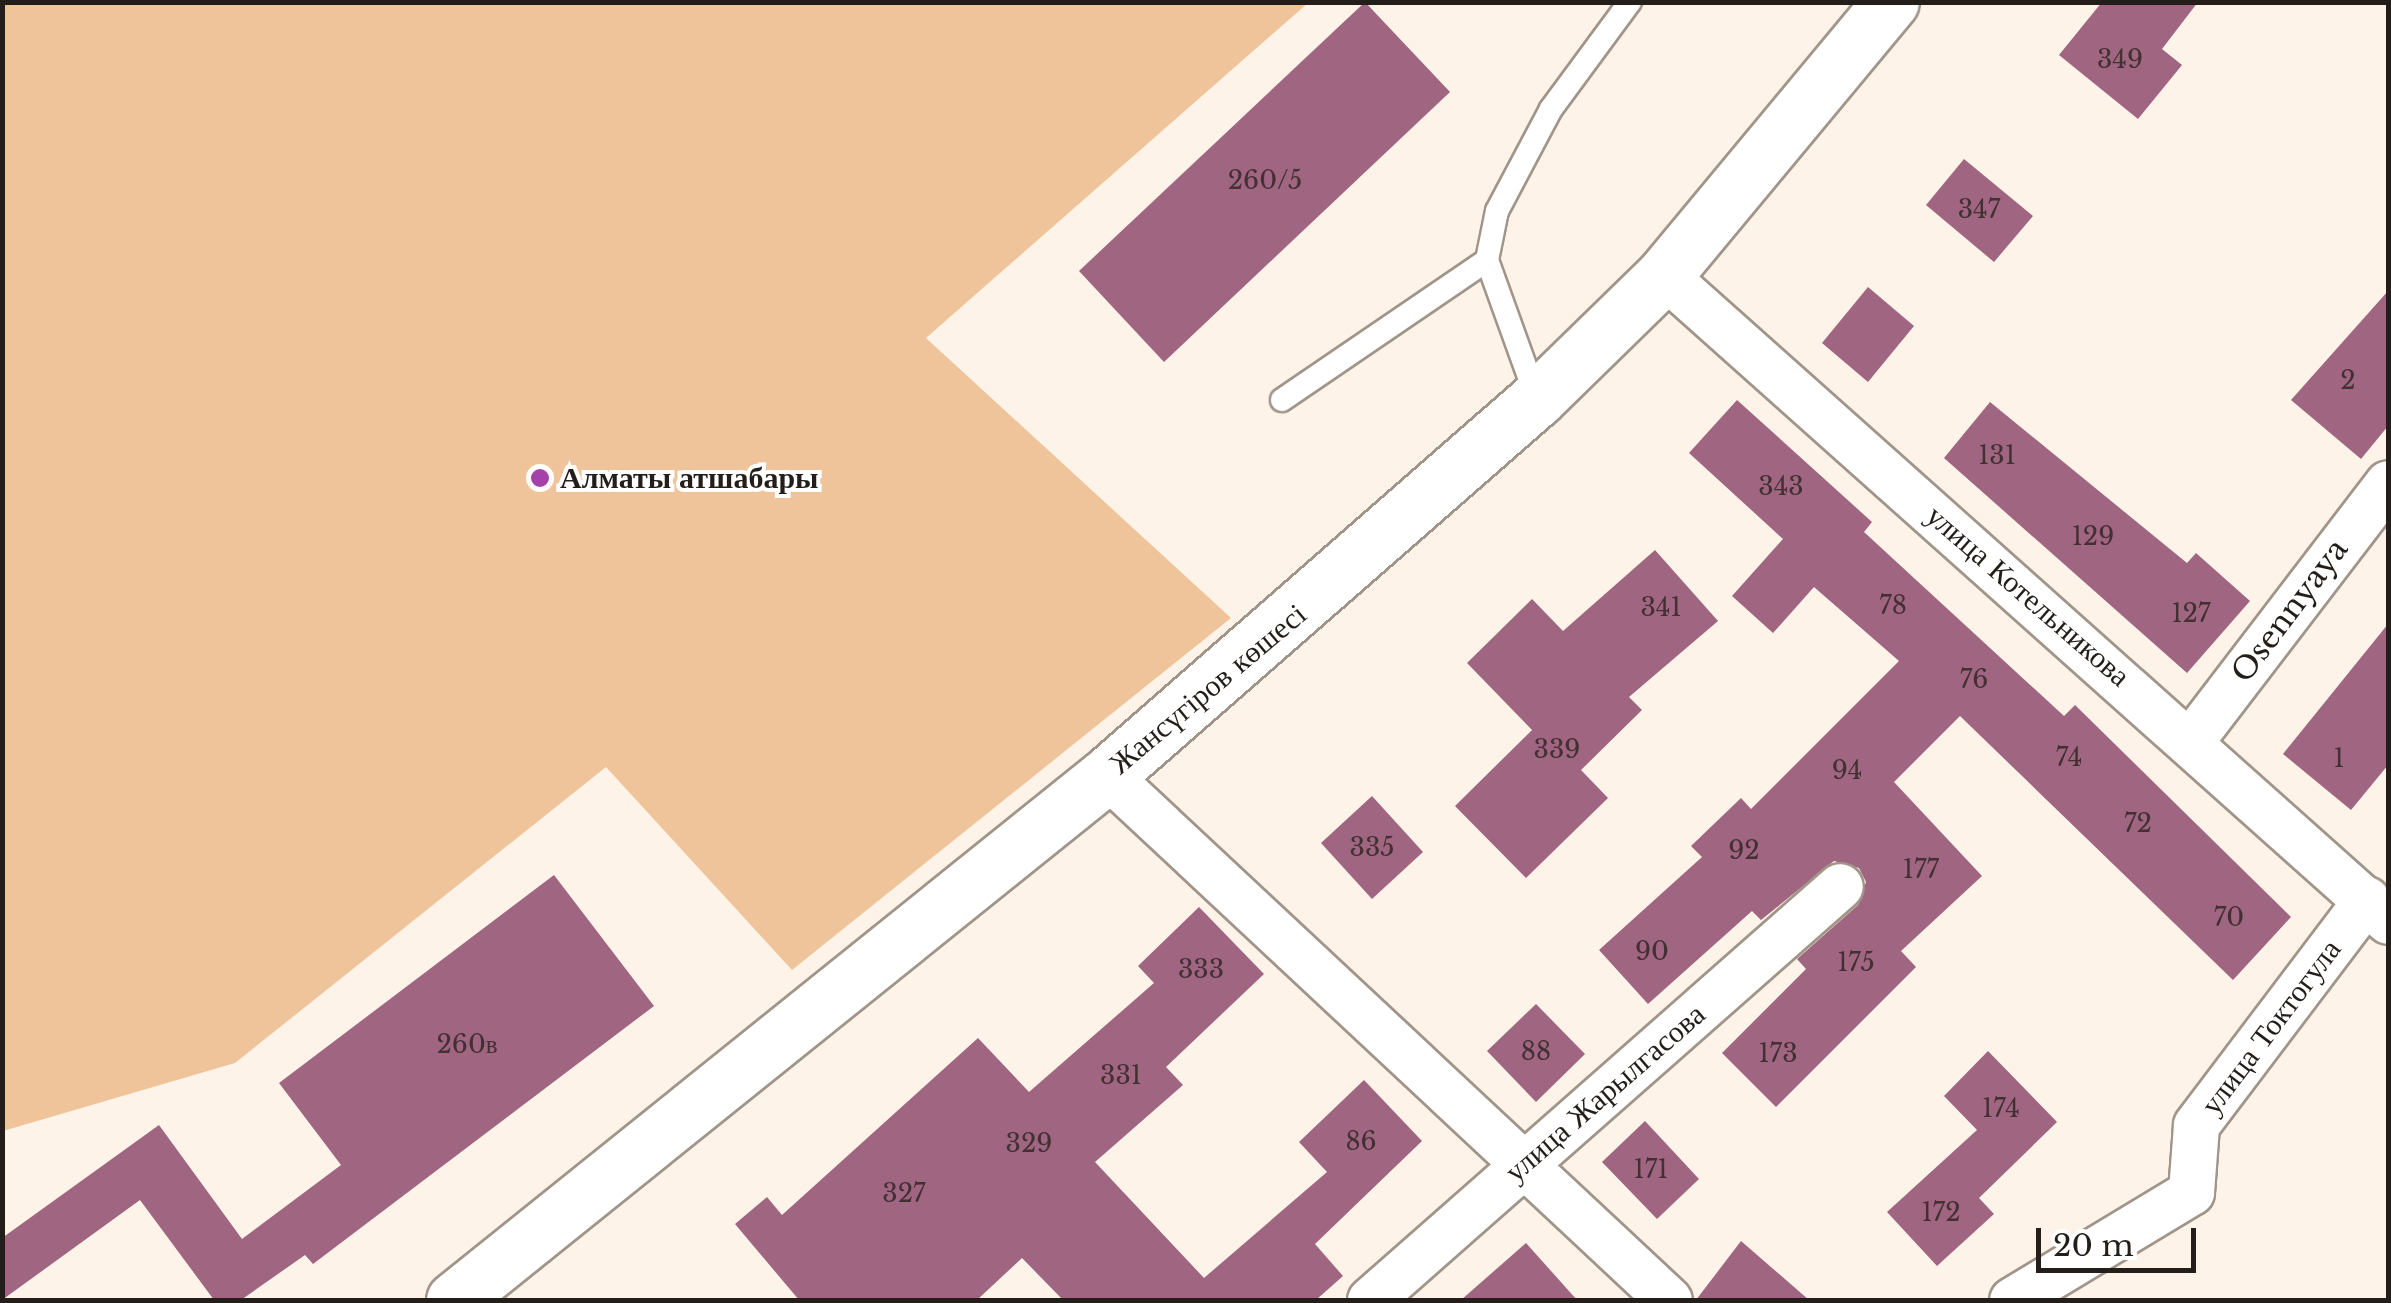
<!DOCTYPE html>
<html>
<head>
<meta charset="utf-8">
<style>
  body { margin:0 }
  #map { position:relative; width:2391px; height:1303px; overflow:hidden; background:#fdf3e8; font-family:"Libre Baskerville",serif }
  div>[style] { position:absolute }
  .green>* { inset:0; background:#efc49a }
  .building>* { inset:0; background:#a06581 }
  .roads { filter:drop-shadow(2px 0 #a19589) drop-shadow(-2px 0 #a19589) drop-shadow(0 2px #a19589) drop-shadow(0 -2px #a19589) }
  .lane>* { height:22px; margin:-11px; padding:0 11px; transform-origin:11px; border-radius:11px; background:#fff }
  .street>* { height:45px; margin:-22.5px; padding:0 22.5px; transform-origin:22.5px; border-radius:22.5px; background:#fff }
  .primary>* { height:55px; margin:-27.5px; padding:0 27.5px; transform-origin:27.5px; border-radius:27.5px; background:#fff }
  .dots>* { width:28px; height:28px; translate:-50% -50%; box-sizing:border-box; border:5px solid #fff; border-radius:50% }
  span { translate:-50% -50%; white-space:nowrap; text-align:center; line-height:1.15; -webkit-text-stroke:8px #fff; paint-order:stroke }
  .number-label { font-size:25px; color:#423033 }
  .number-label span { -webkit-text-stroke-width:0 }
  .poi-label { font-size:30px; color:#231e19; font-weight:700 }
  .left { translate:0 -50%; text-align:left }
  .street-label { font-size:30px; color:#231e19 }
  .frame { position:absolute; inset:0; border:5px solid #231e19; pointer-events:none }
  .scale { position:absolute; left:2036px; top:1228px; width:160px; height:45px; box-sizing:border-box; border:5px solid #231e19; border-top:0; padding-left:12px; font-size:30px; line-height:35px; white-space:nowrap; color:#231e19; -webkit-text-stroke:8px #fff; paint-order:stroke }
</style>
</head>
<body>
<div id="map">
  <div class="green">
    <i style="clip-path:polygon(3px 2px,1308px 3px,926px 338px,1231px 618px,792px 970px,606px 767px,235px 1063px,3px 1131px)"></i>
  </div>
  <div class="building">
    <i style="clip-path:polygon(1365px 2px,1450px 92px,1164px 362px,1079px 271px)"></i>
    <i style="clip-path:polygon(2102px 2px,2198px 2px,2162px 49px,2182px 65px,2138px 119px,2059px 55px)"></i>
    <i style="clip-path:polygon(1964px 159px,2033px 216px,1994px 262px,1926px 205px)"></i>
    <i style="clip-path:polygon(1868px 287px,1914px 326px,1868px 382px,1822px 343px)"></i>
    <i style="clip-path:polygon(2388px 291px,2388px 426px,2361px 459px,2291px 400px)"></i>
    <i style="clip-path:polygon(1737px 400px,1872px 522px,1864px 532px,2064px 716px,2075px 705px,2291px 917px,2233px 980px,1960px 716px,1894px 782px,1982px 876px,1901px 951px,1916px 967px,1776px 1107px,1722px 1053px,1806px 969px,1797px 959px,1858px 905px,1866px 882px,1859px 868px,1834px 861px,1761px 920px,1752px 911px,1648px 1004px,1599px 950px,1702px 857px,1691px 846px,1741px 798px,1751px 809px,1899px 661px,1814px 587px,1773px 633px,1732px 596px,1783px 539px,1689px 453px)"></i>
    <i style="clip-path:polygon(1990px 402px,2187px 563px,2196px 553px,2250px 601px,2187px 673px,1944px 458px)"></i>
    <i style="clip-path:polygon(1655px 550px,1718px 621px,1629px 697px,1642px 710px,1581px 770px,1608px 798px,1526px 878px,1455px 806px,1532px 730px,1467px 663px,1532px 599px,1563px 631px)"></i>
    <i style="clip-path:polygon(2388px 624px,2388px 765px,2351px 810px,2283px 754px)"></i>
    <i style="clip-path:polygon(1372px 796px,1423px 852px,1372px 899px,1321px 843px)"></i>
    <i style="clip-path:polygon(554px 875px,654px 1006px,313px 1264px,305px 1255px,241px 1300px,214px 1300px,140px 1200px,2px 1300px,2px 1238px,159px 1125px,242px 1239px,341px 1165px,279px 1083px)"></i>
    <i style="clip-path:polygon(1199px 907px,1264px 974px,1166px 1067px,1183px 1085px,1095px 1162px,1204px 1278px,1327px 1172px,1299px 1142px,1364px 1080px,1422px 1141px,1315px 1244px,1343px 1276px,1316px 1300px,1063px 1300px,1022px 1258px,977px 1300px,799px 1300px,735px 1224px,767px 1197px,782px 1215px,978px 1038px,1029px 1092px,1154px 983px,1138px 966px)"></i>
    <i style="clip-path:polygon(1536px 1004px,1585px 1054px,1536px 1102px,1487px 1051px)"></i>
    <i style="clip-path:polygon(1988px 1051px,2057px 1122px,1979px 1198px,1994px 1214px,1937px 1266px,1887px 1212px,1977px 1130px,1944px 1096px)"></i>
    <i style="clip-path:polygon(1645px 1121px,1699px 1179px,1657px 1219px,1602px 1162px)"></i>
    <i style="clip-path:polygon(1741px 1241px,1809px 1300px,1696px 1300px)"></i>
    <i style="clip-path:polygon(1526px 1243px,1577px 1300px,1461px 1300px)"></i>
  </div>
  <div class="roads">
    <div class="lane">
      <i style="left:1537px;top:399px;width:148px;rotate:-109.8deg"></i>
      <i style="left:1487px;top:260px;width:50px;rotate:-78.5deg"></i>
      <i style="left:1497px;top:211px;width:115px;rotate:-62.1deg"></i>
      <i style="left:1551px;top:109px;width:133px;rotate:-53.6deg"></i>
      <i style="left:1282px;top:400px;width:248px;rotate:-34.3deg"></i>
    </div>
    <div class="street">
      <i style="left:1664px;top:275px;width:970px;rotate:41.74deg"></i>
      <i style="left:2192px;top:739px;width:322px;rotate:-52.6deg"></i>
      <i style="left:1107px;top:775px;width:769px;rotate:43.05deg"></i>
      <i style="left:1370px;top:1300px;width:626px;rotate:-41.38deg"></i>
      <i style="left:2012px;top:1300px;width:209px;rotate:-31.1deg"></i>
      <i style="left:2191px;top:1192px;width:67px;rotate:-85.7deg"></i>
      <i style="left:2196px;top:1125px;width:283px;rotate:-52.9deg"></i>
    </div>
    <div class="primary">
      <i style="left:454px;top:1300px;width:838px;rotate:-38.8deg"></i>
      <i style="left:1107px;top:775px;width:571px;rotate:-41.17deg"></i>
      <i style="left:1537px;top:399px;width:177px;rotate:-44.3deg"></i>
      <i style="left:1664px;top:275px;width:355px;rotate:-50.3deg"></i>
    </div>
  </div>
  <div class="dots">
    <i style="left:540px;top:478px;background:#a442a9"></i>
  </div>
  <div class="number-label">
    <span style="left:2120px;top:60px">349</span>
    <span style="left:1265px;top:181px">260/5</span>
    <span style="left:1979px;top:210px">347</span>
    <span style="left:2348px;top:381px">2</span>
    <span style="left:1997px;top:456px">131</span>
    <span style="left:1781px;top:487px">343</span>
    <span style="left:2093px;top:537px">129</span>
    <span style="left:1893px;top:606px">78</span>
    <span style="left:1661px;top:608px">341</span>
    <span style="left:2191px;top:614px">127</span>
    <span style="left:1974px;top:680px">76</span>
    <span style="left:1557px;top:750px">339</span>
    <span style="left:2069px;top:758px">74</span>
    <span style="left:2339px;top:759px">1</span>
    <span style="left:1847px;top:771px">94</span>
    <span style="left:2138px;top:824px">72</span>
    <span style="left:1372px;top:848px">335</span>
    <span style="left:1744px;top:851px">92</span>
    <span style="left:1921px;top:870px">177</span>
    <span style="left:2229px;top:918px">70</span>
    <span style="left:1652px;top:952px">90</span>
    <span style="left:1856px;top:963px">175</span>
    <span style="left:1201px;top:970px">333</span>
    <span style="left:467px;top:1045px">260в</span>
    <span style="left:1536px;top:1052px">88</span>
    <span style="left:1778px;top:1054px">173</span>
    <span style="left:1121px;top:1076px">331</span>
    <span style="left:2001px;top:1109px">174</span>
    <span style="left:1361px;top:1142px">86</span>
    <span style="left:1029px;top:1144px">329</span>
    <span style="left:1651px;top:1170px">171</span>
    <span style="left:904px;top:1194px">327</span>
    <span style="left:1941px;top:1213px">172</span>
  </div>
  <div class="poi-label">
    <span class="left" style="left:560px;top:478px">Алматы атшабары</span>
  </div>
  <div class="street-label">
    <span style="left:2028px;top:596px;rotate:41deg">улица Котельникова</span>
    <span style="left:2290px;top:611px;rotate:-53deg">Osennyaya</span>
    <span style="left:1208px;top:689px;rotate:-40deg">Жансүгіров көшесі</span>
    <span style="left:2271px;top:1027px;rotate:-53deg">улица Токтогула</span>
    <span style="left:1605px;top:1093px;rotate:-41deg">улица Жарылгасова</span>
  </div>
  <div class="frame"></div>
  <div class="scale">20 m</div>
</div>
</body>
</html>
